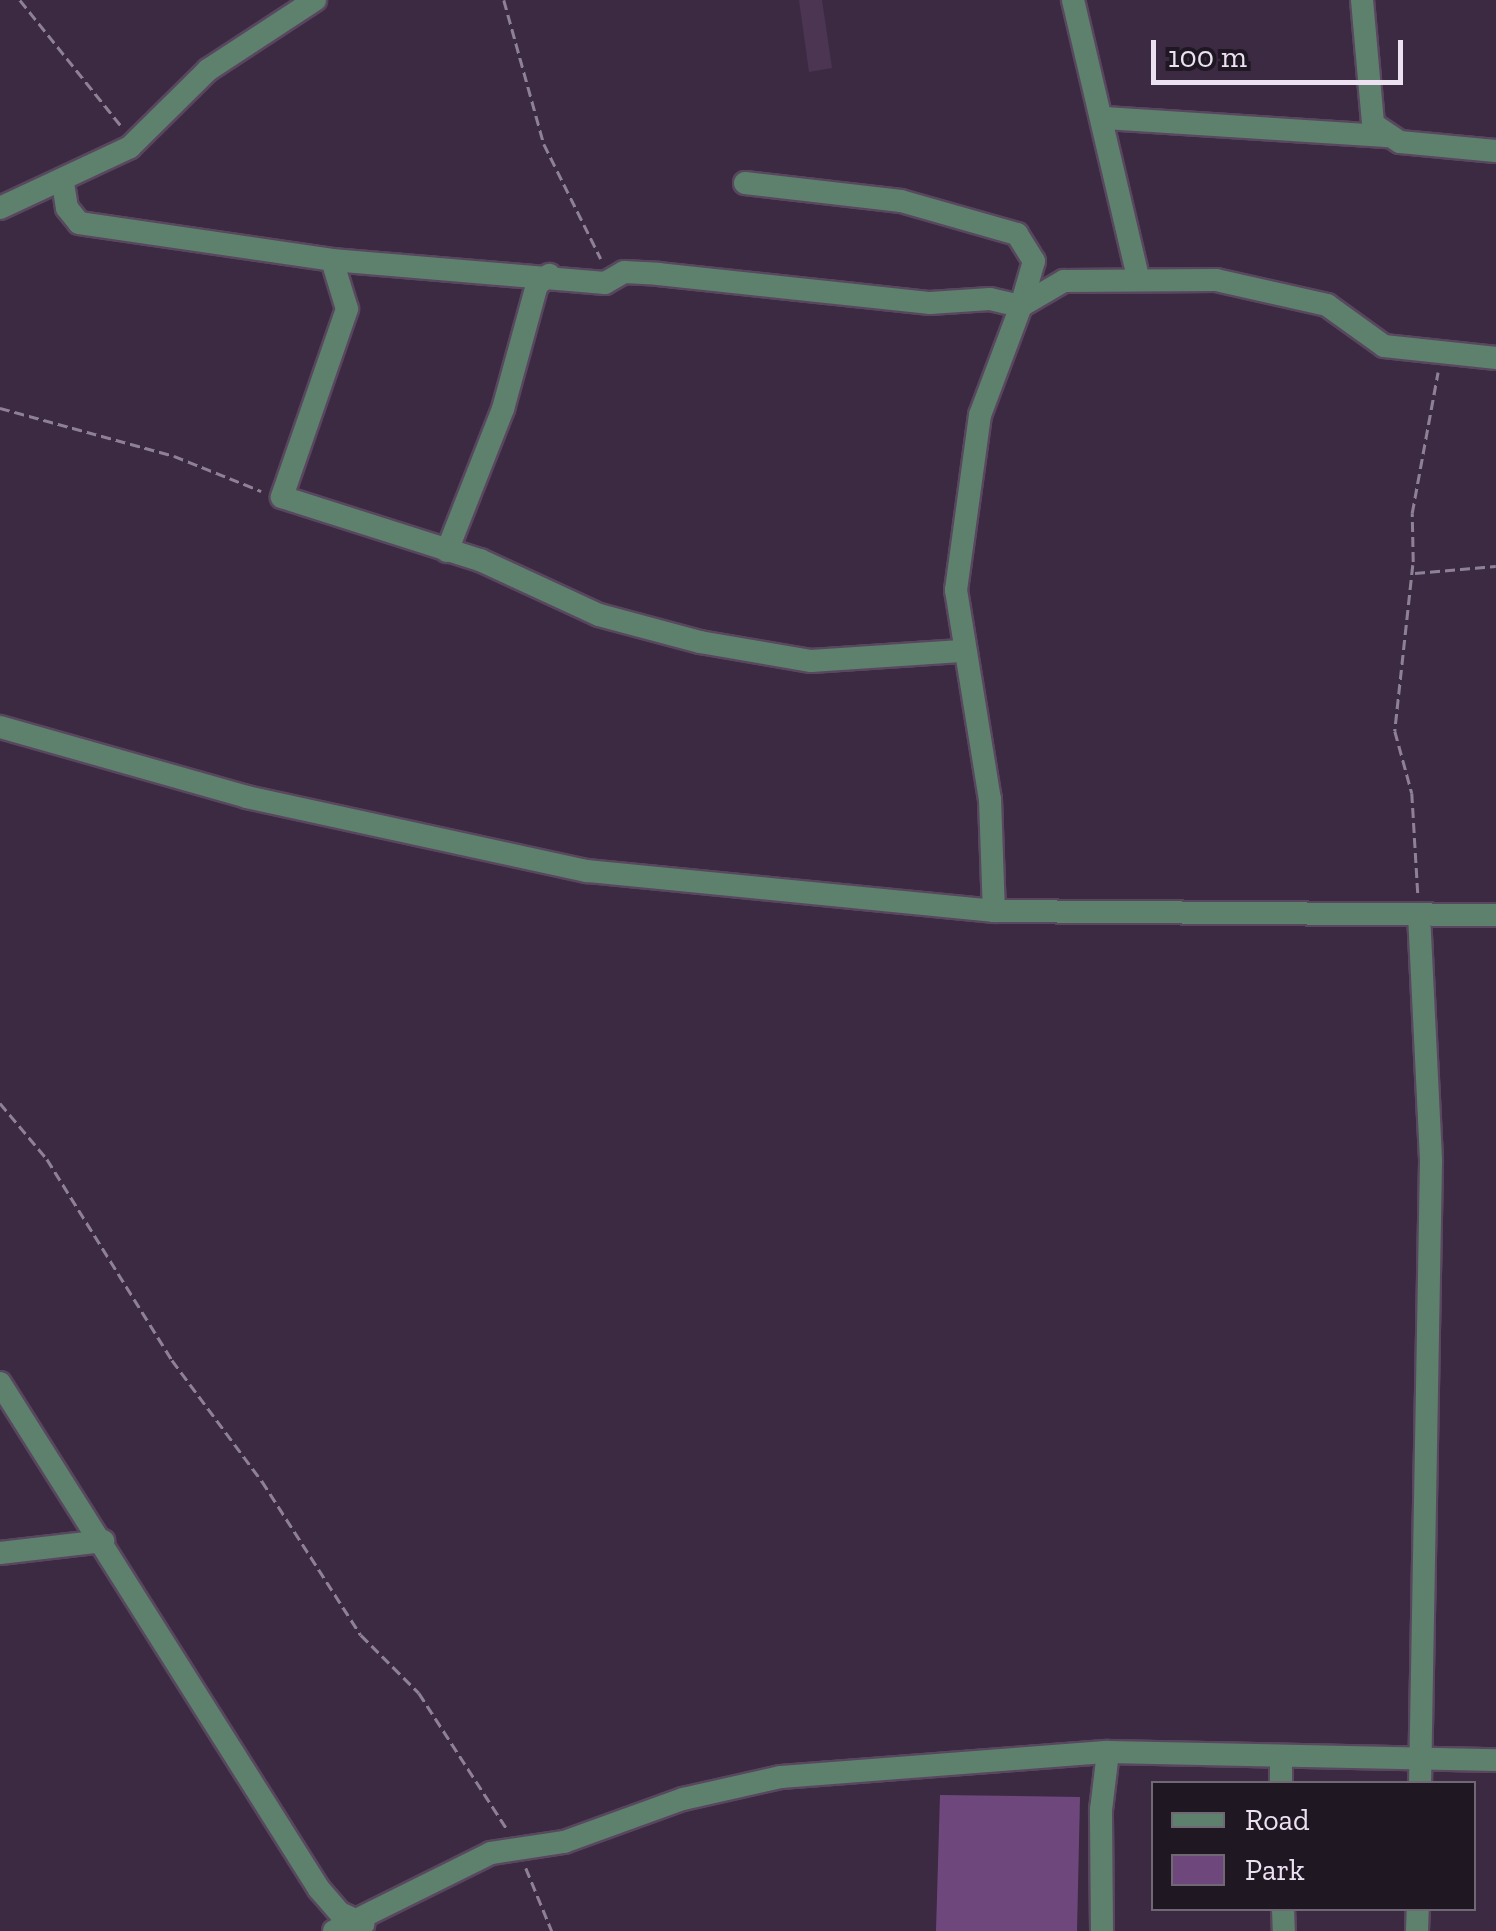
<!DOCTYPE html>
<html>
<head>
<meta charset="utf-8">
<style>
  body { margin:0 }
  #map { position:relative; width:1496px; height:1931px; overflow:hidden; background:#3c2a43; font-family:"Zilla Slab",serif }
  div>[style] { position:absolute }
  .built>* { inset:0; background:#4b3553 }
  .green>* { inset:0; background:#6e487c }
  .path>* { height:2.5px; margin-top:-1.25px; transform-origin:0; background:repeating-linear-gradient(90deg,#8f8195 0 10px,transparent 0 15px) }
  .roads { filter:drop-shadow(2px 0 #58475f) drop-shadow(-2px 0 #58475f) drop-shadow(0 2px #58475f) drop-shadow(0 -2px #58475f) }
  .minor>* { height:22px; margin:-11px; padding:0 11px; transform-origin:11px; border-radius:11px; background:#5e816d }
  span { translate:-50% -50%; white-space:nowrap; text-align:center; line-height:1.15; -webkit-text-stroke:10px #1f1722; paint-order:stroke }
  .legend { position:absolute; left:1151px; top:1781px; width:325px; height:130px; box-sizing:border-box; background:#1f1722; border:2px solid #716875; margin:0; padding:12px 18px; list-style:none; font-size:30px; color:#ece1f1 }
  .legend li { display:flex; align-items:center; gap:20px; height:50px }
  .legend b { width:50px; border:2px solid #716875 }
  .scale { position:absolute; left:1151px; top:40px; width:252px; height:45px; box-sizing:border-box; border:5px solid #ece1f1; border-top:0; padding-left:12px; font-size:30px; line-height:35px; white-space:nowrap; color:#ece1f1; -webkit-text-stroke:8px #1f1722; paint-order:stroke }
</style>
</head>
<body>
<div id="map">
  <div class="built">
    <i style="clip-path:polygon(799px 0,822px 0,832px 68px,809px 72px)"></i>
  </div>
  <div class="green">
    <i style="clip-path:polygon(940px 1795px,1080px 1797px,1077px 1931px,936px 1931px)"></i>
  </div>
  <div class="path">
    <i style="left:20px;top:0;width:163px;rotate:51.2deg"></i>
    <i style="left:504px;top:0;width:149px;rotate:74.5deg"></i>
    <i style="left:544px;top:144px;width:128px;rotate:63.6deg"></i>
    <i style="left:0;top:408px;width:180px;rotate:15.4deg"></i>
    <i style="left:174px;top:456px;width:94px;rotate:21.9deg"></i>
    <i style="left:1413px;top:562px;width:49px;rotate:-91.2deg"></i>
    <i style="left:1412px;top:513px;width:143px;rotate:-79.6deg"></i>
    <i style="left:1413px;top:565px;width:167px;rotate:96.2deg"></i>
    <i style="left:1395px;top:731px;width:64px;rotate:74.7deg"></i>
    <i style="left:1412px;top:793px;width:102px;rotate:86.6deg"></i>
    <i style="left:1415px;top:573px;width:81px;rotate:-4.9deg"></i>
    <i style="left:0;top:1103px;width:73px;rotate:50deg"></i>
    <i style="left:47px;top:1159px;width:237px;rotate:58.1deg"></i>
    <i style="left:172px;top:1360px;width:151px;rotate:53.4deg"></i>
    <i style="left:262px;top:1481px;width:183px;rotate:57.3deg"></i>
    <i style="left:361px;top:1635px;width:82px;rotate:45deg"></i>
    <i style="left:419px;top:1693px;width:162px;rotate:57.1deg"></i>
    <i style="left:526px;top:1868px;width:68px;rotate:67.6deg"></i>
  </div>
  <div class="roads">
    <div class="minor">
      <i style="left:1073px;top:0;width:285px;rotate:76.8deg"></i>
      <i style="left:1362px;top:0;width:124px;rotate:84.9deg"></i>
      <i style="left:1373px;top:124px;width:32px;rotate:34deg"></i>
      <i style="left:1400px;top:142px;width:96px;rotate:5.4deg"></i>
      <i style="left:1105px;top:118px;width:281px;rotate:3.7deg"></i>
      <i style="left:63px;top:183px;width:25px;rotate:81deg"></i>
      <i style="left:67px;top:208px;width:19px;rotate:51deg"></i>
      <i style="left:79px;top:223px;width:256px;rotate:8.3deg"></i>
      <i style="left:332px;top:260px;width:274px;rotate:4.8deg"></i>
      <i style="left:605px;top:283px;width:22px;rotate:-30deg"></i>
      <i style="left:624px;top:272px;width:34px;rotate:3deg"></i>
      <i style="left:658px;top:274px;width:274px;rotate:6.1deg"></i>
      <i style="left:930px;top:303px;width:60px;rotate:-3.8deg"></i>
      <i style="left:990px;top:299px;width:32px;rotate:13deg"></i>
      <i style="left:1021px;top:306px;width:116px;rotate:110.6deg"></i>
      <i style="left:980px;top:415px;width:177px;rotate:97.8deg"></i>
      <i style="left:956px;top:590px;width:212px;rotate:80.8deg"></i>
      <i style="left:990px;top:799px;width:112px;rotate:88deg"></i>
      <i style="left:745px;top:183px;width:157px;rotate:6.6deg"></i>
      <i style="left:901px;top:201px;width:121px;rotate:15.9deg"></i>
      <i style="left:1017px;top:234px;width:32px;rotate:58deg"></i>
      <i style="left:1034px;top:261px;width:47px;rotate:106.1deg"></i>
      <i style="left:1021px;top:306px;width:50px;rotate:-30.2deg"></i>
      <i style="left:1064px;top:281px;width:152px;rotate:-0.4deg"></i>
      <i style="left:1216px;top:280px;width:114px;rotate:12.7deg"></i>
      <i style="left:1327px;top:305px;width:70px;rotate:35.7deg"></i>
      <i style="left:1384px;top:346px;width:113px;rotate:6.1deg"></i>
      <i style="left:0;top:208px;width:144px;rotate:-25.1deg"></i>
      <i style="left:130px;top:147px;width:110px;rotate:-44.6deg"></i>
      <i style="left:208px;top:70px;width:128px;rotate:-33.2deg"></i>
      <i style="left:332px;top:260px;width:51px;rotate:73deg"></i>
      <i style="left:347px;top:309px;width:199px;rotate:109.1deg"></i>
      <i style="left:282px;top:497px;width:208px;rotate:17.7deg"></i>
      <i style="left:480px;top:560px;width:131px;rotate:24.8deg"></i>
      <i style="left:599px;top:615px;width:105px;rotate:15deg"></i>
      <i style="left:700px;top:642px;width:113px;rotate:9.7deg"></i>
      <i style="left:811px;top:661px;width:150px;rotate:-3.8deg"></i>
      <i style="left:447px;top:551px;width:153px;rotate:-68.5deg"></i>
      <i style="left:503px;top:409px;width:129px;rotate:-74.7deg"></i>
      <i style="left:537px;top:285px;width:16px;rotate:-40deg"></i>
      <i style="left:0;top:727px;width:257px;rotate:15.8deg"></i>
      <i style="left:247px;top:797px;width:348px;rotate:12.3deg"></i>
      <i style="left:587px;top:871px;width:409px;rotate:5.6deg"></i>
      <i style="left:994px;top:911px;width:502px;rotate:0.46deg"></i>
      <i style="left:1419px;top:914px;width:248px;rotate:87.2deg"></i>
      <i style="left:1431px;top:1162px;width:622px;rotate:91.01deg"></i>
      <i style="left:0;top:1383px;width:598px;rotate:57.77deg"></i>
      <i style="left:319px;top:1889px;width:32px;rotate:49deg"></i>
      <i style="left:340px;top:1913px;width:26px;rotate:25deg"></i>
      <i style="left:0;top:1553px;width:104px;rotate:-6.6deg"></i>
      <i style="left:1281px;top:1756px;width:28px;rotate:90deg"></i>
      <i style="left:1283px;top:1908px;width:23px;rotate:88deg"></i>
      <i style="left:334px;top:1931px;width:175px;rotate:-26.4deg"></i>
      <i style="left:491px;top:1853px;width:74px;rotate:-8.6deg"></i>
      <i style="left:564px;top:1842px;width:127px;rotate:-19.9deg"></i>
      <i style="left:683px;top:1799px;width:100px;rotate:-12.7deg"></i>
      <i style="left:781px;top:1777px;width:328px;rotate:-4.4deg"></i>
      <i style="left:1108px;top:1752px;width:388px;rotate:1.2deg"></i>
      <i style="left:1102px;top:1931px;width:121px;rotate:-90.5deg"></i>
      <i style="left:1101px;top:1810px;width:58px;rotate:-83.1deg"></i>
      <i style="left:1417px;top:1931px;width:23px;rotate:-88deg"></i>
    </div>
  </div>
  <ul class="legend">
  <li><b style="height:12px;background:#5e816d"></b>Road</li>
  <li><b style="height:28px;background:#6e487c"></b>Park</li>
  </ul>
  <div class="scale">100 m</div>
</div>
</body>
</html>
